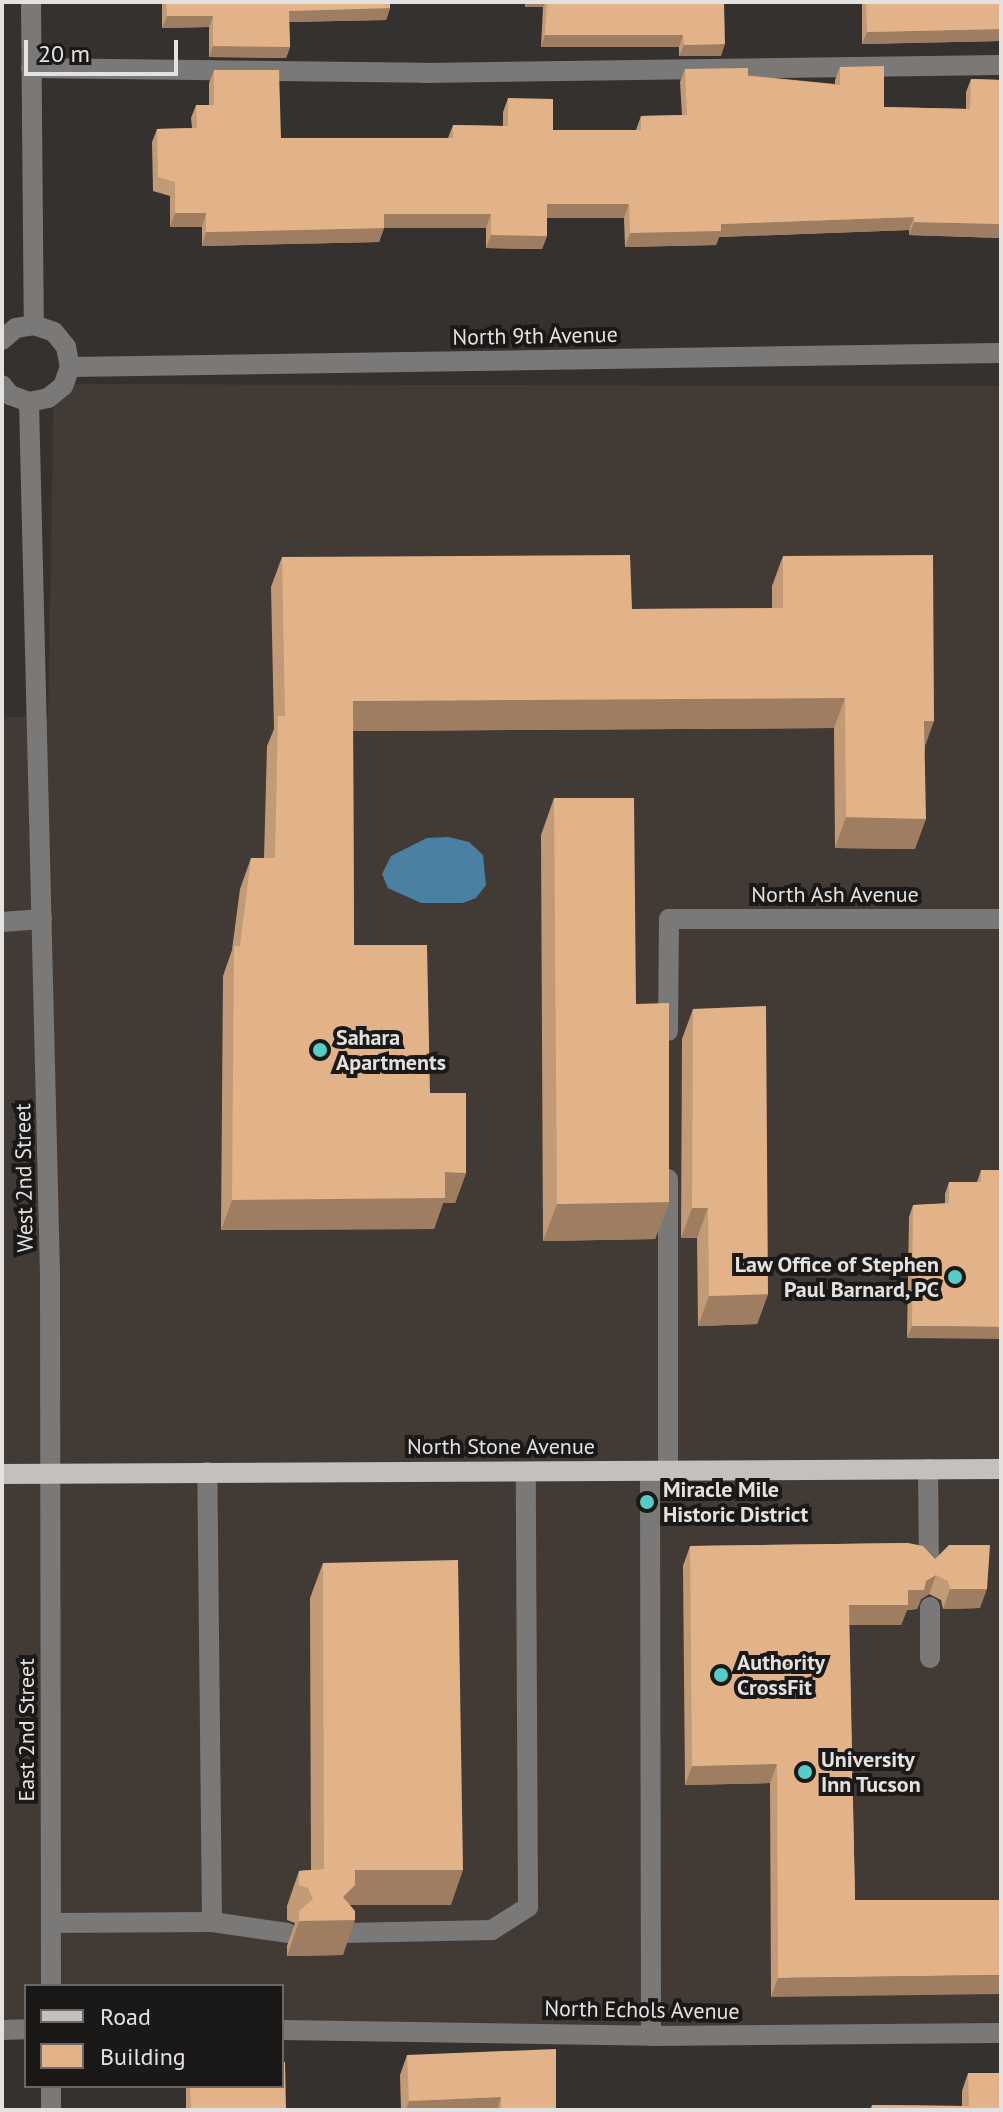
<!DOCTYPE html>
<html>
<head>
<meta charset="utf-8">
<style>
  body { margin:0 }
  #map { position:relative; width:1003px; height:2112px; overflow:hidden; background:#34312f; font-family:"PT Sans",sans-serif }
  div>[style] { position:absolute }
  .built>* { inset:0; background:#423a35 }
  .water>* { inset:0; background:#4a80a2 }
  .minor>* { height:20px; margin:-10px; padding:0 10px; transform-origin:10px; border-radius:10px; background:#7b7978 }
  .major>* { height:20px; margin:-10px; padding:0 10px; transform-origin:10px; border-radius:10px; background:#c3c0be }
  .wall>* { inset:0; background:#c29a76 }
  .shaded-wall>* { inset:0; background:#9e7d60 }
  .building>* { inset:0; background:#e2b389 }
  .dots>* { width:22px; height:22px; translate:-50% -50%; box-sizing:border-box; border:4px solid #1b1918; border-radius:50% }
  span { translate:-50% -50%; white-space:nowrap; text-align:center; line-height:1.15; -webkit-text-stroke:8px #1b1918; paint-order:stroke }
  .street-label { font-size:22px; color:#e4e2e1 }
  .poi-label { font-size:22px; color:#e4e2e1; font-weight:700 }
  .left { translate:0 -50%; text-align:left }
  .right { translate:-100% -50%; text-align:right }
  .frame { position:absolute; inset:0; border:4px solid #e4e2e1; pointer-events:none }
  .legend { position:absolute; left:24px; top:1984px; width:260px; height:104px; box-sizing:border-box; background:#1b1918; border:2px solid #6b6968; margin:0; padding:10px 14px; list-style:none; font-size:24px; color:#e4e2e1 }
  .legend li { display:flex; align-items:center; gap:16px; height:40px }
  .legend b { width:40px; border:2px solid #6b6968 }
  .scale { position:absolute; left:24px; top:40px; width:154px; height:36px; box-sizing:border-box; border:4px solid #e4e2e1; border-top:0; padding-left:10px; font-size:24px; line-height:28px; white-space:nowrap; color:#e4e2e1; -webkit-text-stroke:6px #1b1918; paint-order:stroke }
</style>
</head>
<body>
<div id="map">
  <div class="built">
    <i style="clip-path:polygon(54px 384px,1001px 386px,1001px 2033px,282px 2030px,282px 1986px,26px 1986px,26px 2029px,2px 2030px,2px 717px,48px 717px)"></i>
  </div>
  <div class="water">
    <i style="clip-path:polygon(448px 837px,469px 842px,483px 855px,486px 885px,476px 898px,463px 903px,421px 903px,388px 888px,382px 874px,391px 856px,427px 838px)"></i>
  </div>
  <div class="minor">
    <i style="left:31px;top:2px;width:323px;rotate:89.5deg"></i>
    <i style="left:31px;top:68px;width:393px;rotate:0.7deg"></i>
    <i style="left:424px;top:73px;width:577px;rotate:-0.79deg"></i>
    <i style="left:2px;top:340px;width:18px;rotate:-41deg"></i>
    <i style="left:16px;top:328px;width:18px;rotate:-9deg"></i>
    <i style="left:34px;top:325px;width:21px;rotate:19deg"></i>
    <i style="left:54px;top:332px;width:19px;rotate:51deg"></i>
    <i style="left:66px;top:347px;width:20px;rotate:79deg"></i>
    <i style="left:70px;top:367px;width:20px;rotate:110deg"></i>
    <i style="left:63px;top:386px;width:19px;rotate:141deg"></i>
    <i style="left:48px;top:398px;width:19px;rotate:168deg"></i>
    <i style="left:29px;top:402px;width:20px;rotate:-160deg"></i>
    <i style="left:10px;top:395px;width:13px;rotate:-129deg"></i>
    <i style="left:70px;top:367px;width:931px;rotate:-0.86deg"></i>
    <i style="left:29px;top:402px;width:872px;rotate:88.62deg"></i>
    <i style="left:50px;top:1274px;width:712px;rotate:89.92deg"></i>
    <i style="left:2px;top:922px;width:40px;rotate:-4.3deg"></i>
    <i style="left:668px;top:1031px;width:112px;rotate:-89.5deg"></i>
    <i style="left:669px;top:919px;width:332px"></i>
    <i style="left:928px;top:1469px;width:96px;rotate:89.4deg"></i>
    <i style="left:650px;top:1471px;width:565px;rotate:89.9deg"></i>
    <i style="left:668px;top:1471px;width:292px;rotate:-90deg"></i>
    <i style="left:930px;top:1607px;width:51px;rotate:90deg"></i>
    <i style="left:212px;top:1922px;width:76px;rotate:8.3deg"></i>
    <i style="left:51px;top:1923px;width:161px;rotate:-0.4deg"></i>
    <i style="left:212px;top:1922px;width:450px;rotate:-90.6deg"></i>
    <i style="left:343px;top:1933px;width:149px;rotate:-1.2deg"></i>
    <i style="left:492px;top:1930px;width:43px;rotate:-32.6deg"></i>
    <i style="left:528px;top:1907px;width:435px;rotate:-90.3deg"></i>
    <i style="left:2px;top:2030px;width:24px;rotate:-2deg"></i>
    <i style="left:282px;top:2030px;width:369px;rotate:0.9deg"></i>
    <i style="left:651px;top:2036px;width:350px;rotate:-0.5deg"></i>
    <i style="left:51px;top:2086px;width:24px;rotate:90deg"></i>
  </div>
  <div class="major">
    <i style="left:2px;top:1474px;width:999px;rotate:-0.29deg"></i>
  </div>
  <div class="wall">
    <i style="clip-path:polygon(162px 2px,390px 2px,390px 8px,386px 20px,289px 22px,290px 47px,286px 58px,209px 57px,209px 27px,162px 28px)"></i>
    <i style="clip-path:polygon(525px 2px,724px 2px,721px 56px,679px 56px,679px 47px,541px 47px,543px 7px,525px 7px)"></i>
    <i style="clip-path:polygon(862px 2px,1001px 2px,1001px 39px,1000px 41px,862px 44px)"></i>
    <i style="clip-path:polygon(840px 67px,884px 107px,966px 109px,966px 92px,971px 79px,1001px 80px,1001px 238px,909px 235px,909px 230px,719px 237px,716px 245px,625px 247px,624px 218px,547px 218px,547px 236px,542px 249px,486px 248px,486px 228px,384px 228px,379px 242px,202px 246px,202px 227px,170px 227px,170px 196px,153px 191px,152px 142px,157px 129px,192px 128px,191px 118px,196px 105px,209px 105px,209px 83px,214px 70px,281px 138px,448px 138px,453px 125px,503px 126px,503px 112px,508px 98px,553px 130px,636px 130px,641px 116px,682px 115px,680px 82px,685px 69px,835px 84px,835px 80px)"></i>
    <i style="clip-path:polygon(783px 556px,925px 746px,915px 849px,835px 848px,834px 728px,353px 731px,354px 945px,430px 1093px,466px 1173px,455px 1203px,443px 1203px,434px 1229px,221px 1230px,223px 976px,232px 950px,240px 889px,251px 858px,264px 858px,267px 746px,274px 729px,271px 587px,282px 557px,632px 609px,772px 608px,772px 586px)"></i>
    <i style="clip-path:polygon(554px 798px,636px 1004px,669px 1202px,655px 1239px,543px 1241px,541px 835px)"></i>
    <i style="clip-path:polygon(693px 1009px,768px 1294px,757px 1324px,698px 1326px,697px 1238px,681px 1238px,682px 1039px)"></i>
    <i style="clip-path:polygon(981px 1170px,1001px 1170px,907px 1338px,909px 1217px,913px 1205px,945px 1204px,945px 1194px,949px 1182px,977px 1182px)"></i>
    <i style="clip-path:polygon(908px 1543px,980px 1608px,943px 1609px,941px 1600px,929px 1594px,921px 1599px,917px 1609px,907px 1610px,901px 1625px,849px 1625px,855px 1900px,771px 1997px,770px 1783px,685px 1785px,683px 1566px,690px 1546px)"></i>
    <i style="clip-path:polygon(323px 1563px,451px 1905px,350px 1905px,343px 1955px,287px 1956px,287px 1946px,295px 1923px,287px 1920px,287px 1906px,299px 1871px,311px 1870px,310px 1598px)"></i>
    <i style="clip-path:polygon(407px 2055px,556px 2110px,401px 2110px,400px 2075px)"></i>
    <i style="clip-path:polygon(968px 2073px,1001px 2110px,870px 2110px,872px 2105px,962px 2106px,962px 2091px)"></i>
    <i style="clip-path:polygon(186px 2086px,282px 2086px,286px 2110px,186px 2110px)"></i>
  </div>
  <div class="shaded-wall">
    <i style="clip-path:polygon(527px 2px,545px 2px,543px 7px,525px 7px)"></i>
    <i style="clip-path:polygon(390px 8px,386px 20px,285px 22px,289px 11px)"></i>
    <i style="clip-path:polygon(167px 16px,213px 16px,209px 27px,162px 28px)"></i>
    <i style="clip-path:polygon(1001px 29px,1000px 41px,862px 44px,867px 32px)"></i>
    <i style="clip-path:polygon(545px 35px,683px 35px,679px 47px,541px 47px)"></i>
    <i style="clip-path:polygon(725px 44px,721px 56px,679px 56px,684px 45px)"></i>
    <i style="clip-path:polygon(213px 46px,290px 47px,286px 58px,209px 57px)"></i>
    <i style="clip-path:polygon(547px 204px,629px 204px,624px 218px,542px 218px)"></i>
    <i style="clip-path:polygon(175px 213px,206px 213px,202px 227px,170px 227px)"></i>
    <i style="clip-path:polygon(384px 214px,491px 214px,486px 228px,379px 228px)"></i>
    <i style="clip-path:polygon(914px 217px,909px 230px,719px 237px,716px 245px,625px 247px,630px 233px,721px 224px)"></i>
    <i style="clip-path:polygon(914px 222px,1001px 224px,1001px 238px,909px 235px)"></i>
    <i style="clip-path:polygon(384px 228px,379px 242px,202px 246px,206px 232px)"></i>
    <i style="clip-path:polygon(491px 235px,547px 236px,542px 249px,486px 248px)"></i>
    <i style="clip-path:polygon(845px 698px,834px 728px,342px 731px,353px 701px)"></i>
    <i style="clip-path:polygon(924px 721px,934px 721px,923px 752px)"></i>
    <i style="clip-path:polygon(846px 817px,926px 819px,915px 849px,835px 848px)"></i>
    <i style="clip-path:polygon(445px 1172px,466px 1173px,455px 1203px,443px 1203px,434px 1229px,221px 1230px,232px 1200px)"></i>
    <i style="clip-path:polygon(669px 1202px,655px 1239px,543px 1241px,557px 1204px)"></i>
    <i style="clip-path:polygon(692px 1208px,708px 1208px,697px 1238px,681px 1238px)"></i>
    <i style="clip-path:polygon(768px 1294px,757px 1324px,698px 1326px,709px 1296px)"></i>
    <i style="clip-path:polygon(912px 1326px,1001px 1327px,1001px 1339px,907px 1338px)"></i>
    <i style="clip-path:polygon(936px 1575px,929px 1594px,921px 1599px,917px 1609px,907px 1610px,901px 1625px,842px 1625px,849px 1605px,908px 1590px)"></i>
    <i style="clip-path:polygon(950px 1589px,987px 1589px,980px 1608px,943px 1609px)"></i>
    <i style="clip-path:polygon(777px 1764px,770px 1783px,685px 1785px,692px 1766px)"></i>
    <i style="clip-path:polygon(355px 1870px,463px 1870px,451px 1905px,348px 1905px,355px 1920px,343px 1955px,287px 1956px,299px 1921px,343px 1897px)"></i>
    <i style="clip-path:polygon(1001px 1975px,1001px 1994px,771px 1997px,778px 1978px)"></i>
    <i style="clip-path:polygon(501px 2097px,497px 2110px,406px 2110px,409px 2101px)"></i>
  </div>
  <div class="building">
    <i style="clip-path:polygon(166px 2px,390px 2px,390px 8px,289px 11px,290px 47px,213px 46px,213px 16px,167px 16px)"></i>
    <i style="clip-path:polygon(547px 2px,724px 2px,725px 44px,684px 45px,683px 35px,545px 35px)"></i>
    <i style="clip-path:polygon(866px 2px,1001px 2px,1001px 29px,867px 32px)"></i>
    <i style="clip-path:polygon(884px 66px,884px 107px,970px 109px,971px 79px,1001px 80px,1001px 224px,914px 222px,914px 217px,721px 224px,721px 231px,630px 233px,629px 204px,547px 204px,547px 236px,491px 235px,491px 214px,384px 214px,384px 228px,206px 232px,206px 213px,175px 213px,175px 182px,158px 177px,157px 129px,197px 128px,196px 105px,214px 105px,214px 70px,279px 70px,281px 138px,453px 138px,453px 125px,508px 126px,508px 98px,553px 99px,553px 130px,641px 130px,641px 116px,687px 115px,685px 69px,748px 68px,748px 76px,840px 85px,840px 67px)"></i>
    <i style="clip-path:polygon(630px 555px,632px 609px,783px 608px,783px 556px,933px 555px,934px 721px,924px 721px,926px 819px,846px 817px,845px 698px,353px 701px,354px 945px,427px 945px,430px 1093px,466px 1093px,466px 1173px,445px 1172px,445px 1198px,232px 1200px,234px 946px,240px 946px,251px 858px,275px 858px,278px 716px,285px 716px,282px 557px)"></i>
    <i style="clip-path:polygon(554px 798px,634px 798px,636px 1004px,669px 1003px,669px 1202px,557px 1204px)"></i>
    <i style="clip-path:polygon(766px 1006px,768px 1294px,709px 1296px,708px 1208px,692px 1208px,693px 1009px)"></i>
    <i style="clip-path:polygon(981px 1170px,1001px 1170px,1001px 1327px,912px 1326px,913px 1205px,949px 1203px,949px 1182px,981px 1182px)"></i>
    <i style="clip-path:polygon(908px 1543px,923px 1546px,935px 1559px,949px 1545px,990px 1545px,987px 1589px,950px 1589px,948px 1581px,936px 1575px,926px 1581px,924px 1590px,908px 1590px,908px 1605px,849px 1605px,855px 1900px,1001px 1900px,1001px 1975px,778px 1978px,777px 1764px,692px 1766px,690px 1546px)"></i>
    <i style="clip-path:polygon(458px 1560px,463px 1870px,355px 1870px,355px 1885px,343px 1897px,355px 1911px,355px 1920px,299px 1921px,299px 1911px,313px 1899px,308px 1888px,299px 1885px,299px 1871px,324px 1869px,323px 1563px)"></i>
    <i style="clip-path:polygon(556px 2049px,556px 2110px,501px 2110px,501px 2097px,409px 2101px,407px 2055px)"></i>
    <i style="clip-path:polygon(282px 2062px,285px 2062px,286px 2110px,191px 2110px,190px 2086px,282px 2086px)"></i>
    <i style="clip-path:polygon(968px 2073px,1001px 2073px,1001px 2110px,872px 2110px,872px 2105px,969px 2106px)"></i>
  </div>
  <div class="dots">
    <i style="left:320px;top:1050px;background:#54cdc6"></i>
    <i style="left:955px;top:1277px;background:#54cdc6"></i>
    <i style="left:647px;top:1502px;background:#54cdc6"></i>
    <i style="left:721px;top:1675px;background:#54cdc6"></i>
    <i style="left:805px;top:1772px;background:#54cdc6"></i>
  </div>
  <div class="street-label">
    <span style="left:535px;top:336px;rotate:-1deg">North 9th Avenue</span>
    <span style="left:835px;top:895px">North Ash Avenue</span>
    <span style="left:24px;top:1178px;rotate:-91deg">West 2nd Street</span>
    <span style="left:501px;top:1447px">North Stone Avenue</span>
    <span style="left:27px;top:1730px;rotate:-90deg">East 2nd Street</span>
    <span style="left:642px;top:2010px;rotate:1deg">North Echols Avenue</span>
  </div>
  <div class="poi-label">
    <span class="left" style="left:336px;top:1050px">Sahara<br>Apartments</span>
    <span class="right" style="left:939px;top:1277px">Law Office of Stephen<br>Paul Barnard, PC</span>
    <span class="left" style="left:663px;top:1502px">Miracle Mile<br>Historic District</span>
    <span class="left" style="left:737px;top:1675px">Authority<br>CrossFit</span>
    <span class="left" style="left:821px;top:1772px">University<br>Inn Tucson</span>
  </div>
  <div class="frame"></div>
  <ul class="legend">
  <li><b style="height:10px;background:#c3c0be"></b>Road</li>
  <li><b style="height:22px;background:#e2b389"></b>Building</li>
  </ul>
  <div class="scale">20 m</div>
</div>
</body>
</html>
